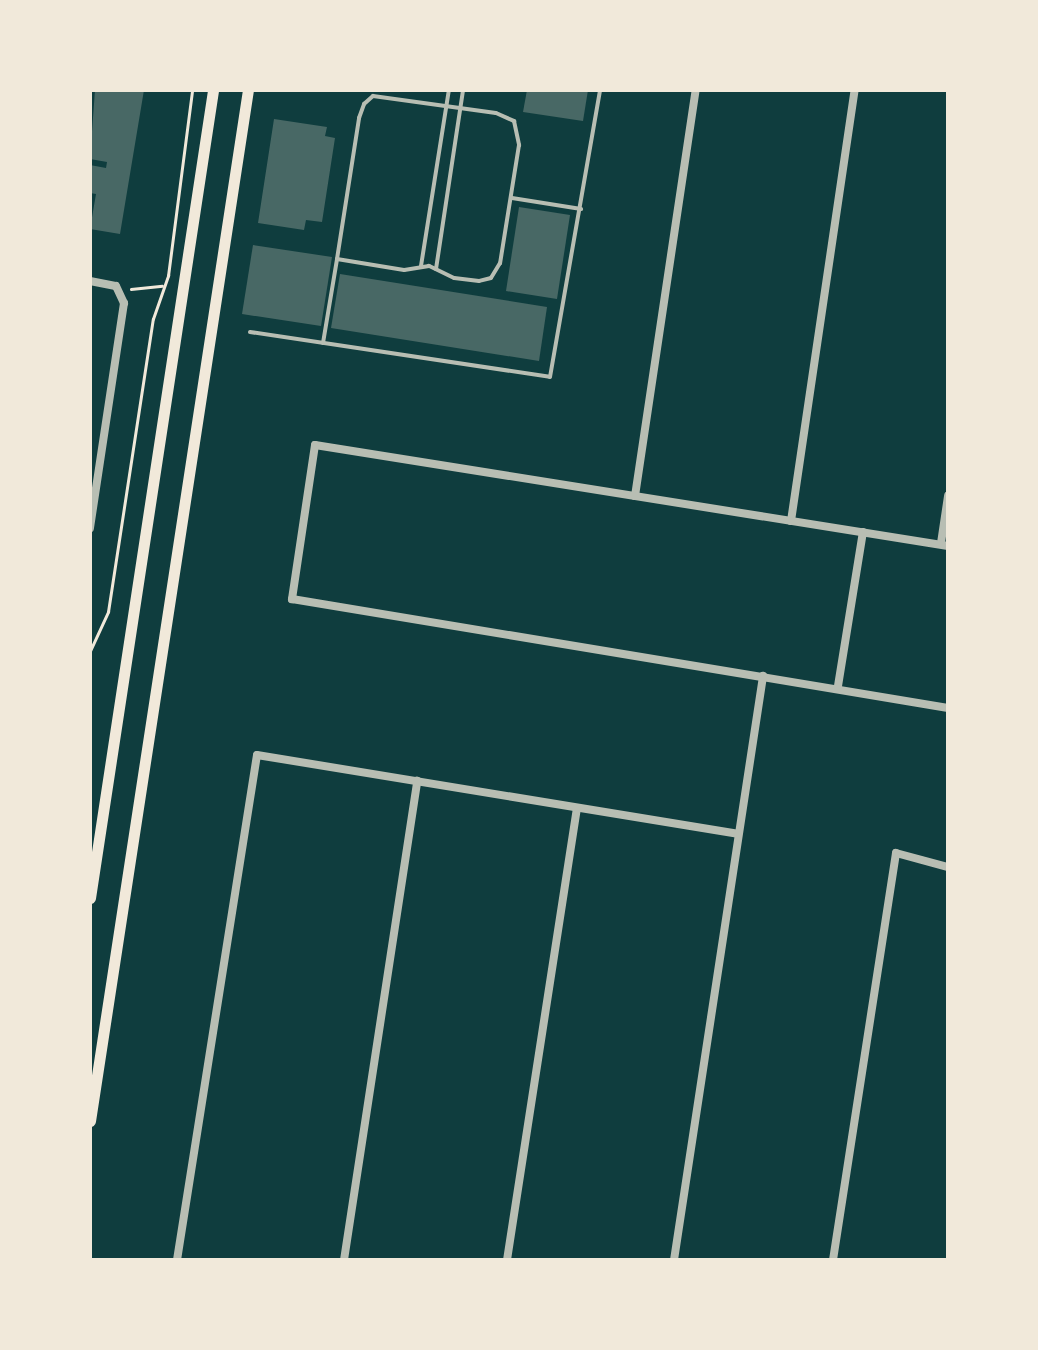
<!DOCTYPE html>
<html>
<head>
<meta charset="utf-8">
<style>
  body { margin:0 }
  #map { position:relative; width:1038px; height:1350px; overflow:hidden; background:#0f3d3e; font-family:Poppins,sans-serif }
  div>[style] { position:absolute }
  .building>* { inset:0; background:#486865 }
  .path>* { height:2.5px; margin:-1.25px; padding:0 1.25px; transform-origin:1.25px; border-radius:1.25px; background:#f1e9da }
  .service>* { height:4px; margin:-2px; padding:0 2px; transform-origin:2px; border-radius:2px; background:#b8beb3 }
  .minor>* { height:8px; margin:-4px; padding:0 4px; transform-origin:4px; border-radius:4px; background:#b8beb3 }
  .primary>* { height:11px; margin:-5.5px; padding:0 5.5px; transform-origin:5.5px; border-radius:5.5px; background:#f1e9da }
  span { translate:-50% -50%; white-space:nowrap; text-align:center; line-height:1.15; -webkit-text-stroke:8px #f1e9da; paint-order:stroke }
  .frame { position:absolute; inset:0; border:92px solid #f1e9da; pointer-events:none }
</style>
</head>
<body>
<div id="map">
  <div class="building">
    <i style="clip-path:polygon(95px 90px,144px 90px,120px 234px,90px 229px,96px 194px,90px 193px,90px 165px,106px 168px,107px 162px,90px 159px)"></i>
    <i style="clip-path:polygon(527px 90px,588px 90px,583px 121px,523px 112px)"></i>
    <i style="clip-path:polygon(274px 119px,327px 127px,325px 136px,335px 138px,322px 222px,306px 220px,304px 230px,258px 223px)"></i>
    <i style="clip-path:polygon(519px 207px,570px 215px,557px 299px,506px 291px)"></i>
    <i style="clip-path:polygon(253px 245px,332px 257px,321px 326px,242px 314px)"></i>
    <i style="clip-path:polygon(340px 274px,547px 307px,539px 361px,331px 328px)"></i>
  </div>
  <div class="path">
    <i style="left:131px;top:289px;width:31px;rotate:-6deg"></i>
    <i style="left:90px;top:651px;width:43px;rotate:-65.2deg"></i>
    <i style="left:108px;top:612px;width:296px;rotate:-81.3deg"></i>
    <i style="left:153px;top:319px;width:46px;rotate:-70.8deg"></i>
    <i style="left:168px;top:276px;width:188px;rotate:-82.6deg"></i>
  </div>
  <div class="service">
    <i style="left:373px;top:96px;width:124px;rotate:7.9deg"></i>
    <i style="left:496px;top:113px;width:20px;rotate:24deg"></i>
    <i style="left:514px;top:121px;width:25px;rotate:78deg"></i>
    <i style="left:519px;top:145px;width:120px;rotate:99.1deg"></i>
    <i style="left:500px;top:263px;width:17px;rotate:121deg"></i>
    <i style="left:491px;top:278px;width:12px;rotate:166deg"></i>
    <i style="left:479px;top:281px;width:25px;rotate:-173deg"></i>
    <i style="left:454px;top:278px;width:28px;rotate:-154deg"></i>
    <i style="left:429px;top:266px;width:25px;rotate:171deg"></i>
    <i style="left:404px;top:270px;width:68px;rotate:-170.7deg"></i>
    <i style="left:337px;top:259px;width:143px;rotate:-81.1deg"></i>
    <i style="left:359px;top:118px;width:15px;rotate:-70deg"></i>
    <i style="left:364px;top:104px;width:12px;rotate:-42deg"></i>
    <i style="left:512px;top:198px;width:70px;rotate:9.1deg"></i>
    <i style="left:421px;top:266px;width:178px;rotate:-81deg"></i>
    <i style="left:436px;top:269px;width:181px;rotate:-81.4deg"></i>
    <i style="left:250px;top:332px;width:303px;rotate:8.5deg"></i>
    <i style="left:550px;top:377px;width:291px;rotate:-80.1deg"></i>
    <i style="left:323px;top:343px;width:85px;rotate:-80.5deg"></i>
  </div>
  <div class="minor">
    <i style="left:90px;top:281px;width:26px;rotate:11deg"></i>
    <i style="left:116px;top:286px;width:19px;rotate:65deg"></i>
    <i style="left:124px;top:303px;width:228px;rotate:98.6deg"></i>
    <i style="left:635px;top:496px;width:411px;rotate:-81.5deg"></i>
    <i style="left:791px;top:521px;width:436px;rotate:-81.6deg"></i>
    <i style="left:941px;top:543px;width:48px;rotate:-81.5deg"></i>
    <i style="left:948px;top:546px;width:641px;rotate:-170.93deg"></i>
    <i style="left:315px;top:445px;width:156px;rotate:98.5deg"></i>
    <i style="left:292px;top:599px;width:665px;rotate:9.43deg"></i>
    <i style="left:838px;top:686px;width:156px;rotate:-80.8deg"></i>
    <i style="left:177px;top:1260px;width:511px;rotate:-81deg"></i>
    <i style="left:257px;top:755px;width:487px;rotate:9.3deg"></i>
    <i style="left:344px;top:1260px;width:485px;rotate:-81.3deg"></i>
    <i style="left:507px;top:1260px;width:457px;rotate:-81.2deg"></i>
    <i style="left:674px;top:1260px;width:591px;rotate:-81.33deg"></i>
    <i style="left:833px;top:1260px;width:412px;rotate:-81.2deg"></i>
    <i style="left:896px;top:853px;width:54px;rotate:15.1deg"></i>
  </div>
  <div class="primary">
    <i style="left:90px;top:898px;width:817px;rotate:-81.34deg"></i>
    <i style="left:90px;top:1121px;width:1043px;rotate:-81.29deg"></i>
  </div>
  <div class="frame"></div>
</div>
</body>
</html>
